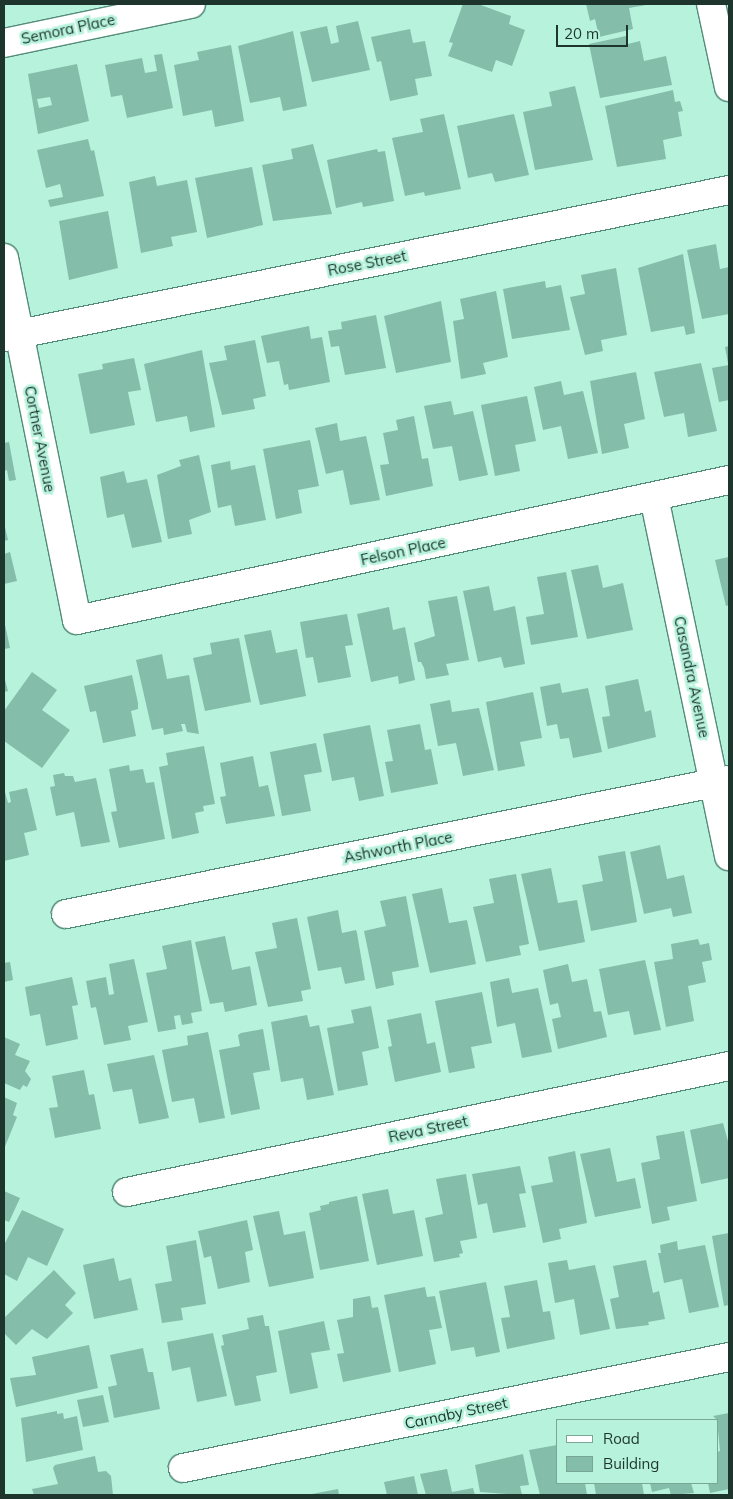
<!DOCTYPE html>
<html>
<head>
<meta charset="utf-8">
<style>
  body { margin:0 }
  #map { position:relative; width:733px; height:1499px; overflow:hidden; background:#b7f2dd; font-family:Mulish,sans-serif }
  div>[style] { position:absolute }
  .building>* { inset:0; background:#84bda9 }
  .roads { filter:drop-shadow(1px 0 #538b78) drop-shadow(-1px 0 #538b78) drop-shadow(0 1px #538b78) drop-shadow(0 -1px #538b78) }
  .minor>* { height:28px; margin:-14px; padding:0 14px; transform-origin:14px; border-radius:14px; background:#fff }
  span { translate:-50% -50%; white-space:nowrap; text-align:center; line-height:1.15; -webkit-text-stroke:5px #b7f2dd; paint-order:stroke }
  .street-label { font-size:15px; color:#1d352d }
  .frame { position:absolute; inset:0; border:5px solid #1d352d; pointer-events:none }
  .legend { position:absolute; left:556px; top:1419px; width:162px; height:65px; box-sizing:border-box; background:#b7f2dd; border:1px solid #79a697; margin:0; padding:6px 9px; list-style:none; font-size:15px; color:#1d352d }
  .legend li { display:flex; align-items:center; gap:10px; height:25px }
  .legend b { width:25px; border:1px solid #79a697 }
  .scale { position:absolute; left:556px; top:25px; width:72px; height:22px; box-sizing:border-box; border:2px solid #1d352d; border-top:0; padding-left:6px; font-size:15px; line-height:18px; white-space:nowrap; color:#1d352d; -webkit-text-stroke:4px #b7f2dd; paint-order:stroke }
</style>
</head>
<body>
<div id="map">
  <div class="building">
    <i style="clip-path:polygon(463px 4px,478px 4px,511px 16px,509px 24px,525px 30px,512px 66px,496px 60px,492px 72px,448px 56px,453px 43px,449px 42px)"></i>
    <i style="clip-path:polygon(586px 4px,646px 4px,646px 5px,629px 8px,633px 29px,599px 37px,595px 19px,590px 21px)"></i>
    <i style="clip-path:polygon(358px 21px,370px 70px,312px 82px,300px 32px,327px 26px,331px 44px,339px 42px,336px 26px)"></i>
    <i style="clip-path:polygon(410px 29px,413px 43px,425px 41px,432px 76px,415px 79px,418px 95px,390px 101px,381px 61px,377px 62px,371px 37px)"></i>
    <i style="clip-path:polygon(293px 31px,307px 106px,283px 111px,280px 97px,250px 103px,238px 46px)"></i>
    <i style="clip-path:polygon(626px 36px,628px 44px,640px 41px,644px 61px,666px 56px,672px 85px,600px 98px,589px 44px)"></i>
    <i style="clip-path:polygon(231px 45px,244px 121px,215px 127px,212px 110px,183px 116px,174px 65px,199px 60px,197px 52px)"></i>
    <i style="clip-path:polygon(162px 54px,173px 108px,127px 118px,122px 95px,111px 97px,105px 65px,142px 58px,145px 73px,157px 71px,154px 55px)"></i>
    <i style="clip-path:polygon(evenodd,77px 64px,89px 121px,38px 134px,28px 74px,77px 64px,50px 97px,52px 105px,39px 108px,37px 99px,50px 97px)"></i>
    <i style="clip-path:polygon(575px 86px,593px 160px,535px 170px,523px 112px,552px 106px,549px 92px)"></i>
    <i style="clip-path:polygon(673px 90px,675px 102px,680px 101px,683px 111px,678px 112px,682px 136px,663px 140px,666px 159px,617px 167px,605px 106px)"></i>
    <i style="clip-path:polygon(444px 114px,461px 189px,425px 196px,424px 192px,405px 196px,392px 138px,423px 132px,420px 119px)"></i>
    <i style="clip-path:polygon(514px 114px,529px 175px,495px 182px,492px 173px,468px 178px,457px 126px)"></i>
    <i style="clip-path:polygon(88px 139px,91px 151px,94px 150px,104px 196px,50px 207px,48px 200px,63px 197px,60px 184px,46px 188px,37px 150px)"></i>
    <i style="clip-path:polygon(313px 144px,332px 214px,273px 221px,262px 165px,293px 159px,291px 149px)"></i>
    <i style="clip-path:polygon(377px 149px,378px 152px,385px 151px,394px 201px,363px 207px,362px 202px,336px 208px,327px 160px)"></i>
    <i style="clip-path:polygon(252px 167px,263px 225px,207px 238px,195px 178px)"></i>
    <i style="clip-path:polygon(155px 176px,157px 186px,187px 180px,197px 232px,171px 237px,173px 246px,141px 253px,129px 182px)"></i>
    <i style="clip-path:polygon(108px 211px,118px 268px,69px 280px,59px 221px)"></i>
    <i style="clip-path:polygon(716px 244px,720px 269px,729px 267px,729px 314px,702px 319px,687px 250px)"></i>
    <i style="clip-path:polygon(683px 254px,695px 333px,686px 335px,684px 326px,651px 332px,638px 268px)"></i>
    <i style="clip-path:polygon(616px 268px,627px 335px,601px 340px,603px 351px,585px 355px,570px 297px,585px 294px,581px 275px)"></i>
    <i style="clip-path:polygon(545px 281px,546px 288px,561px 285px,570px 330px,512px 339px,503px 289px)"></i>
    <i style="clip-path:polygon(496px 291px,508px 357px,483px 363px,486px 374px,461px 379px,453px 321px,464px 319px,460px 299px)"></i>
    <i style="clip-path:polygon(441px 301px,451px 362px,396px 373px,384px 316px)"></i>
    <i style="clip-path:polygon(376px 315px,386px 368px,345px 375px,339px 346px,331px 347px,328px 331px,342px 329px,341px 322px)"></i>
    <i style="clip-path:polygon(309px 326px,311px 339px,322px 337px,330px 382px,289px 390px,288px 384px,284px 385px,279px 361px,267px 363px,261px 336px)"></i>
    <i style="clip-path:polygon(255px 340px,266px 396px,253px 399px,255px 409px,222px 415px,209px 363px,227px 360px,224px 346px)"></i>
    <i style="clip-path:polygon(729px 346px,729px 363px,728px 363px,725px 347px)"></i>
    <i style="clip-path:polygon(202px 350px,215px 427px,190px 432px,187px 416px,156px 422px,144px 364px)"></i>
    <i style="clip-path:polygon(134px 358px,141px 390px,128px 392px,135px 425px,90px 434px,78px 374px,103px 369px,102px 364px)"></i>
    <i style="clip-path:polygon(701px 363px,717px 431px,688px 437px,684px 413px,664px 417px,654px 372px)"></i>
    <i style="clip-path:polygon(729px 365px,729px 400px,719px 402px,712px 368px)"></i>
    <i style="clip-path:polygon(636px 372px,645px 419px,624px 424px,629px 448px,602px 454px,590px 381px)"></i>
    <i style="clip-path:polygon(561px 381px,564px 395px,583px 391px,598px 453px,568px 459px,561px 426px,543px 430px,534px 387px)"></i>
    <i style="clip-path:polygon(527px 396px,536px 441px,515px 445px,520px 471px,495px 476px,481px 405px)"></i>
    <i style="clip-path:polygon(451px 401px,454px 415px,473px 411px,488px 475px,459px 481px,452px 446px,433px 449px,424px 406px)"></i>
    <i style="clip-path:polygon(414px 416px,422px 459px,428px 458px,433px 486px,386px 496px,380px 465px,389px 464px,383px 433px,398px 430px,396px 420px)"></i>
    <i style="clip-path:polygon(337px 423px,340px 441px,366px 436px,380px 500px,350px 505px,343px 470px,326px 474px,315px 428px)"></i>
    <i style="clip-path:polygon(310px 440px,319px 486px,298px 490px,302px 513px,276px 519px,263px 449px)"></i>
    <i style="clip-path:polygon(9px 442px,16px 480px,9px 481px,7px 470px,4px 471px,4px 443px)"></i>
    <i style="clip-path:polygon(199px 455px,211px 512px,189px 520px,192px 534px,168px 539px,157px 475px,181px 466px,179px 460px)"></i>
    <i style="clip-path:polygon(230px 461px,231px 470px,255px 465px,266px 520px,235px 526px,231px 505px,218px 508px,211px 465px)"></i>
    <i style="clip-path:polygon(124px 471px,127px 483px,147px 479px,162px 542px,132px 548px,124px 514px,107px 518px,100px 477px)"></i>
    <i style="clip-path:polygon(4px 523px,8px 540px,4px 541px)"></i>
    <i style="clip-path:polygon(10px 552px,17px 581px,4px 584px,4px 554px)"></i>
    <i style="clip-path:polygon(729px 557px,729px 605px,726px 606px,715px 560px)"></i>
    <i style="clip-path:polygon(598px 565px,603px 588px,623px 583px,633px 630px,587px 639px,571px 570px)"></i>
    <i style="clip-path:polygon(566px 572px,578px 637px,531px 645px,526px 617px,544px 614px,537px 577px)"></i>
    <i style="clip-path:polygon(489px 586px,494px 611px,515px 606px,525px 664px,504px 668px,501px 657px,478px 662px,463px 591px)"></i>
    <i style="clip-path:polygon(457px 596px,469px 660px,446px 664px,449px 675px,426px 679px,424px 668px,421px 662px,418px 662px,414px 643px,435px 636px,428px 601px)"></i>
    <i style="clip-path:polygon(389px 607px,393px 630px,405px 627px,415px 680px,399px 684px,398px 676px,371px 682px,357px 614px)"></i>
    <i style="clip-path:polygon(347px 614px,353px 645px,345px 646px,351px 677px,318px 683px,313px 657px,306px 658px,300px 622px)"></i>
    <i style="clip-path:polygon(4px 620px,10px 648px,4px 649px)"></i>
    <i style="clip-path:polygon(271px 630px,276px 653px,297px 649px,306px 696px,260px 705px,244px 635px)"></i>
    <i style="clip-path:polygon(239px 638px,251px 702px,205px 711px,193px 658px,212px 654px,210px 643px)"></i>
    <i style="clip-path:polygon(162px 654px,167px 679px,189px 675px,199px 734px,187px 732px,185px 724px,181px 724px,183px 731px,164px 735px,163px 728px,152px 730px,136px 660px)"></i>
    <i style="clip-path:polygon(32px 672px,57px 690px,42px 710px,70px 730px,42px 768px,4px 741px,4px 711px)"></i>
    <i style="clip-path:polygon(132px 675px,138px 703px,138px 709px,131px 711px,136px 736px,103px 743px,96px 711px,90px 712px,84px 686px)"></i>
    <i style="clip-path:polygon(4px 676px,8px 691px,4px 692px)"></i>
    <i style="clip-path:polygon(638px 679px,645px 712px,651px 710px,656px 737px,608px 749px,602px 717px,610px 716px,605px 686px)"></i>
    <i style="clip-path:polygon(560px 683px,562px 693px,588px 688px,602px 752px,573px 758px,569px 738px,560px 739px,557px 724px,547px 726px,540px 687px)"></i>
    <i style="clip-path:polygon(533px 692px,542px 738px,520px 742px,525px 766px,498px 771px,486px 702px)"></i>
    <i style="clip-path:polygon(450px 700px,452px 712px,479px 708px,494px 770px,463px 776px,456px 743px,438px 746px,430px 704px)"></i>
    <i style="clip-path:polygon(420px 724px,425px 750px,431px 749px,438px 784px,391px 793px,385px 762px,393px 761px,387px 730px)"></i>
    <i style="clip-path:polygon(370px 725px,384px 796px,359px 801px,354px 777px,332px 781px,323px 734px)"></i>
    <i style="clip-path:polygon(316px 743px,322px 772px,304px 775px,311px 811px,282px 816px,270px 752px)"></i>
    <i style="clip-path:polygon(204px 746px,215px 804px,203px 806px,204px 811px,195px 813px,199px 833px,172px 839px,159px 767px,168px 765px,166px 753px)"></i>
    <i style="clip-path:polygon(253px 756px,259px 787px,268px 785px,275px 816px,226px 824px,220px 797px,226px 796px,220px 763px)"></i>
    <i style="clip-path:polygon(129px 765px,130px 771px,143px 769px,146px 783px,154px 782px,165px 839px,119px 848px,111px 812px,117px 811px,109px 769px)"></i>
    <i style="clip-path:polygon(64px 773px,65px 776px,73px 776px,75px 782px,96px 778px,110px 842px,81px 847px,74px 812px,56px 816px,50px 787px,55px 786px,53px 775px)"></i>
    <i style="clip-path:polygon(4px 788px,8px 803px,11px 802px,9px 792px,27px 788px,37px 830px,24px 833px,29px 855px,4px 861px)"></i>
    <i style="clip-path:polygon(660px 845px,667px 879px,684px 875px,692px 913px,673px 917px,671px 908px,644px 914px,630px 852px)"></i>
    <i style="clip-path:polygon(625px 851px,637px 922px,591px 931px,582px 885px,603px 881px,598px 856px)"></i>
    <i style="clip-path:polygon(551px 868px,558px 903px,577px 900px,585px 942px,539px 951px,521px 874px)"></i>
    <i style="clip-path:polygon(516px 874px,529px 944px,519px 946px,521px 955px,486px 962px,473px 907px,494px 903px,489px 879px)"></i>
    <i style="clip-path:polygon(442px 888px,449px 923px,467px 920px,476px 964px,430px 973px,412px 894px)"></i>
    <i style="clip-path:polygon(406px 896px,419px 967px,392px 972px,394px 985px,376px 989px,364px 931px,386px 926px,380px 901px)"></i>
    <i style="clip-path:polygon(338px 910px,342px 933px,356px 930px,357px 933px,365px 980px,345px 984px,341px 967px,318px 971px,307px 917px)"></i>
    <i style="clip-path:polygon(297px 918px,311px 989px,301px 991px,303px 1001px,268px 1007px,255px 952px,277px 948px,272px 923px)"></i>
    <i style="clip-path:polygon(225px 936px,232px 970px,250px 966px,257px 1005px,225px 1012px,223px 1002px,210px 1004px,195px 942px)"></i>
    <i style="clip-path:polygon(698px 939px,700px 945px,709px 943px,712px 960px,702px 962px,706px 982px,688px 986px,694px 1021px,666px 1027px,654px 962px,673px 959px,671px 944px)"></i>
    <i style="clip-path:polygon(191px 940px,202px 1011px,191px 1013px,193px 1023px,182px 1025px,180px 1015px,174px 1016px,176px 1029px,158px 1032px,146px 973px,167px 969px,162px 946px)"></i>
    <i style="clip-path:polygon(134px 959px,148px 1022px,128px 1026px,131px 1040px,104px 1045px,96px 1007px,91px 1008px,86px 981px,106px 977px,109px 995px,114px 994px,109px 964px)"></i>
    <i style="clip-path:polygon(645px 960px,661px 1030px,634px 1035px,629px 1011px,608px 1015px,599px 969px)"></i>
    <i style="clip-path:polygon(10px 962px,13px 980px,4px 982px,4px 963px)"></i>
    <i style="clip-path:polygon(568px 964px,572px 982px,587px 979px,594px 1012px,601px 1011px,607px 1037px,558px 1049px,552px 1019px,561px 1017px,558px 1003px,550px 1005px,543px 970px)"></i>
    <i style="clip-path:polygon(72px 977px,78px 1005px,72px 1006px,78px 1039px,46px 1046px,40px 1014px,30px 1016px,25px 987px)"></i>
    <i style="clip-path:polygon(509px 978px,512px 993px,538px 988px,552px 1052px,522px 1058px,515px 1023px,497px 1027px,490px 982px)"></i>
    <i style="clip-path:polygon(482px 992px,492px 1043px,471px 1047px,475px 1068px,449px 1073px,435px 1001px)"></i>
    <i style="clip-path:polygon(371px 1006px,379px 1048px,362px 1052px,368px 1085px,338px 1091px,327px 1028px,354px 1023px,351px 1010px)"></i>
    <i style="clip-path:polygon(421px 1013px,427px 1044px,435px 1042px,441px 1072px,395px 1082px,388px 1047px,392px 1046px,387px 1020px)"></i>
    <i style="clip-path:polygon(307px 1015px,310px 1027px,319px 1025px,334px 1095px,307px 1100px,303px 1078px,281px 1082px,271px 1022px)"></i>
    <i style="clip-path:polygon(263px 1029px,270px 1070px,253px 1073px,260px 1109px,231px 1115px,219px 1050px,240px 1046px,238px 1035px,241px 1033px)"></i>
    <i style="clip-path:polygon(208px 1032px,225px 1118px,199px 1123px,194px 1098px,172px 1102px,162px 1050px,188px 1045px,187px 1036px)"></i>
    <i style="clip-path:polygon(4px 1037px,20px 1044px,15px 1055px,30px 1061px,25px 1071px,31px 1079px,27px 1087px,23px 1085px,20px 1090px,4px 1083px)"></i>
    <i style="clip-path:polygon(154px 1055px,169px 1118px,139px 1124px,132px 1089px,113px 1092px,107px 1064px)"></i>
    <i style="clip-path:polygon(84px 1070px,89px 1095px,94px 1094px,101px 1129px,55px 1138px,49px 1108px,58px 1107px,52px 1076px)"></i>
    <i style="clip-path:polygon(4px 1097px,17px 1103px,13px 1115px,17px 1117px,4px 1149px)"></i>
    <i style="clip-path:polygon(723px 1123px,729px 1145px,729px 1178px,701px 1184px,690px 1130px)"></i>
    <i style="clip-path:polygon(684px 1131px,697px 1201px,667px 1207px,670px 1220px,652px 1224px,641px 1163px,660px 1159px,656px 1136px)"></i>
    <i style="clip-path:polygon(610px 1148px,617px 1182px,635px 1178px,641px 1208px,595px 1217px,580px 1154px)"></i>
    <i style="clip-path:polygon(575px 1151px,587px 1223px,559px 1229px,561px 1239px,543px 1243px,531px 1186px,553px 1182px,548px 1157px)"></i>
    <i style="clip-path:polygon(520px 1166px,526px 1193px,519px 1194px,526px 1227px,493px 1233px,487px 1203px,478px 1205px,472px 1174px)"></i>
    <i style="clip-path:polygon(466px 1174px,477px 1238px,460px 1241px,463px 1253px,459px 1254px,460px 1257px,434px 1262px,425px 1218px,443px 1214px,436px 1179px)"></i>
    <i style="clip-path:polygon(388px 1189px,393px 1214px,414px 1210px,423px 1256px,377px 1265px,362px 1194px)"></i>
    <i style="clip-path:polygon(4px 1191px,20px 1198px,9px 1222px,4px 1220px)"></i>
    <i style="clip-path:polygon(357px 1196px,369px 1261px,320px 1270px,309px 1213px,321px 1210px,320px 1206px,329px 1204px,329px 1202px)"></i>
    <i style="clip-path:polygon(22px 1210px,64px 1229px,47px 1266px,28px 1257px,17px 1281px,4px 1274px,4px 1245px)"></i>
    <i style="clip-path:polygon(279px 1211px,284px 1235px,305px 1231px,314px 1278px,269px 1287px,253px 1216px)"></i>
    <i style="clip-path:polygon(247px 1220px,253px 1250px,245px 1252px,250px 1282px,218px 1289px,211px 1256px,204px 1258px,198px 1231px)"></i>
    <i style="clip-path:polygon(729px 1233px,729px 1305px,724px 1306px,712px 1236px)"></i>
    <i style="clip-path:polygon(196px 1240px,206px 1304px,181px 1308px,183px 1320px,162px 1323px,155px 1284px,172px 1281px,166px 1246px)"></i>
    <i style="clip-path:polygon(677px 1241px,678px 1250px,705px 1245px,719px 1307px,689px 1313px,682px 1279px,664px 1283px,658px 1253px,661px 1253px,660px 1245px)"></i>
    <i style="clip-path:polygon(114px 1258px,119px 1281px,131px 1278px,138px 1310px,94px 1319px,83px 1265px)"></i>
    <i style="clip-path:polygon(567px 1260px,569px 1270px,595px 1265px,610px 1329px,580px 1335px,574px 1299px,555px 1303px,548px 1263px)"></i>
    <i style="clip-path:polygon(646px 1260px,653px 1293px,659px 1291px,665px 1319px,648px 1322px,649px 1325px,616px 1329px,610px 1299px,619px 1297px,613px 1266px)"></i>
    <i style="clip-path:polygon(54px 1270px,76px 1293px,65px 1305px,73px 1313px,47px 1339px,32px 1329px,16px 1345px,4px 1333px,4px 1318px)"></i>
    <i style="clip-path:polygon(537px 1280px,543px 1312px,550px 1311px,555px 1339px,507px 1349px,501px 1318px,510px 1317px,504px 1286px)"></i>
    <i style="clip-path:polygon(486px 1282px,500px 1352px,476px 1357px,474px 1347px,451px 1351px,439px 1291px)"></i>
    <i style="clip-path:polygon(425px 1287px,427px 1297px,435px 1296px,442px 1328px,429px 1330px,436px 1364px,399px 1372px,384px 1295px)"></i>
    <i style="clip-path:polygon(370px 1296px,372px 1308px,378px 1307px,391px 1372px,343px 1382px,337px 1354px,344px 1353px,337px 1320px,353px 1317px,353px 1299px)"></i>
    <i style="clip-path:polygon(263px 1315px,265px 1326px,269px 1326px,277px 1372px,256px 1376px,261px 1401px,235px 1406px,221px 1346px,224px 1345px,222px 1335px,249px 1329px,247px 1318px)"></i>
    <i style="clip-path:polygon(324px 1321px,330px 1350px,311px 1353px,318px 1388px,290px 1394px,278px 1331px)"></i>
    <i style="clip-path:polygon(213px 1333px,227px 1396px,197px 1402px,190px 1367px,172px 1371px,167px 1342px)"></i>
    <i style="clip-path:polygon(89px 1345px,98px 1388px,16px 1407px,10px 1378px,36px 1375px,32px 1357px)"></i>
    <i style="clip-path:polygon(143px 1348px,148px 1372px,153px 1372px,160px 1409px,114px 1418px,108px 1387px,117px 1385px,110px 1355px)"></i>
    <i style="clip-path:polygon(103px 1395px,109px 1422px,83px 1427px,77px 1400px)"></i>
    <i style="clip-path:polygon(57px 1411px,57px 1414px,63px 1413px,64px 1419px,77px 1416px,83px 1450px,26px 1462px,21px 1418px)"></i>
    <i style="clip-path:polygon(729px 1413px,729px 1489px,710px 1493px,708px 1483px,717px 1483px,717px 1452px,720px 1451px,717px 1420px,713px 1416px)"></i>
    <i style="clip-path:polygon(557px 1445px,557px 1483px,585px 1483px,587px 1495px,540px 1495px,529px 1450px)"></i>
    <i style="clip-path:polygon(523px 1454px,529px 1485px,520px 1486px,522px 1495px,480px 1492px,475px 1465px)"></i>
    <i style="clip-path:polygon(95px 1456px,98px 1472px,106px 1471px,111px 1476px,113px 1495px,34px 1495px,32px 1489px,58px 1484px,53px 1468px,55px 1465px)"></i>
    <i style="clip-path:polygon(447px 1469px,452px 1492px,473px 1488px,475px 1495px,426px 1495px,420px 1474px)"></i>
    <i style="clip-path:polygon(414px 1476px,418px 1495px,387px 1495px,384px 1482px)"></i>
    <i style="clip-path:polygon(594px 1483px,642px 1483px,644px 1495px,596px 1495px)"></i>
    <i style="clip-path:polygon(650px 1483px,691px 1483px,694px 1493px,671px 1495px,669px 1488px,652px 1492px)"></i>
    <i style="clip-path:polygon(338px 1489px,339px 1495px,312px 1495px,312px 1494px)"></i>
  </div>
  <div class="roads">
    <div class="minor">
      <i style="left:711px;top:4px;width:85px;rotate:77.8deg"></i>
      <i style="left:4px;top:43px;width:191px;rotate:-11.8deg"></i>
      <i style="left:4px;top:258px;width:369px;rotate:78.6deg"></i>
      <i style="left:77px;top:620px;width:667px;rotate:-12.12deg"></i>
      <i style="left:4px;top:337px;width:740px;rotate:-11.46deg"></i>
      <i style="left:654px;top:497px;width:367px;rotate:78.2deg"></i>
      <i style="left:66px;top:914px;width:676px;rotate:-11.43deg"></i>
      <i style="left:127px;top:1192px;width:615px;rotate:-11.82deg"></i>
      <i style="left:183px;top:1468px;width:557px;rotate:-11.49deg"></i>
    </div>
  </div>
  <div class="street-label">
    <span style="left:68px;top:29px;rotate:-12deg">Semora Place</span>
    <span style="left:367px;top:263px;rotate:-11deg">Rose Street</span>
    <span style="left:40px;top:439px;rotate:79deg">Cortner Avenue</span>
    <span style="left:403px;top:551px;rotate:-12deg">Felson Place</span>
    <span style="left:692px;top:677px;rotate:78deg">Casandra Avenue</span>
    <span style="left:398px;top:847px;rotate:-11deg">Ashworth Place</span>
    <span style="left:428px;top:1129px;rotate:-12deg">Reva Street</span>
    <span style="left:456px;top:1413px;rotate:-12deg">Carnaby Street</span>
  </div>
  <div class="frame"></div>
  <ul class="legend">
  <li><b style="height:6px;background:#fff"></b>Road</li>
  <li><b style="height:14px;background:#84bda9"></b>Building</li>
  </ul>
  <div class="scale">20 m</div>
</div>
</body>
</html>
